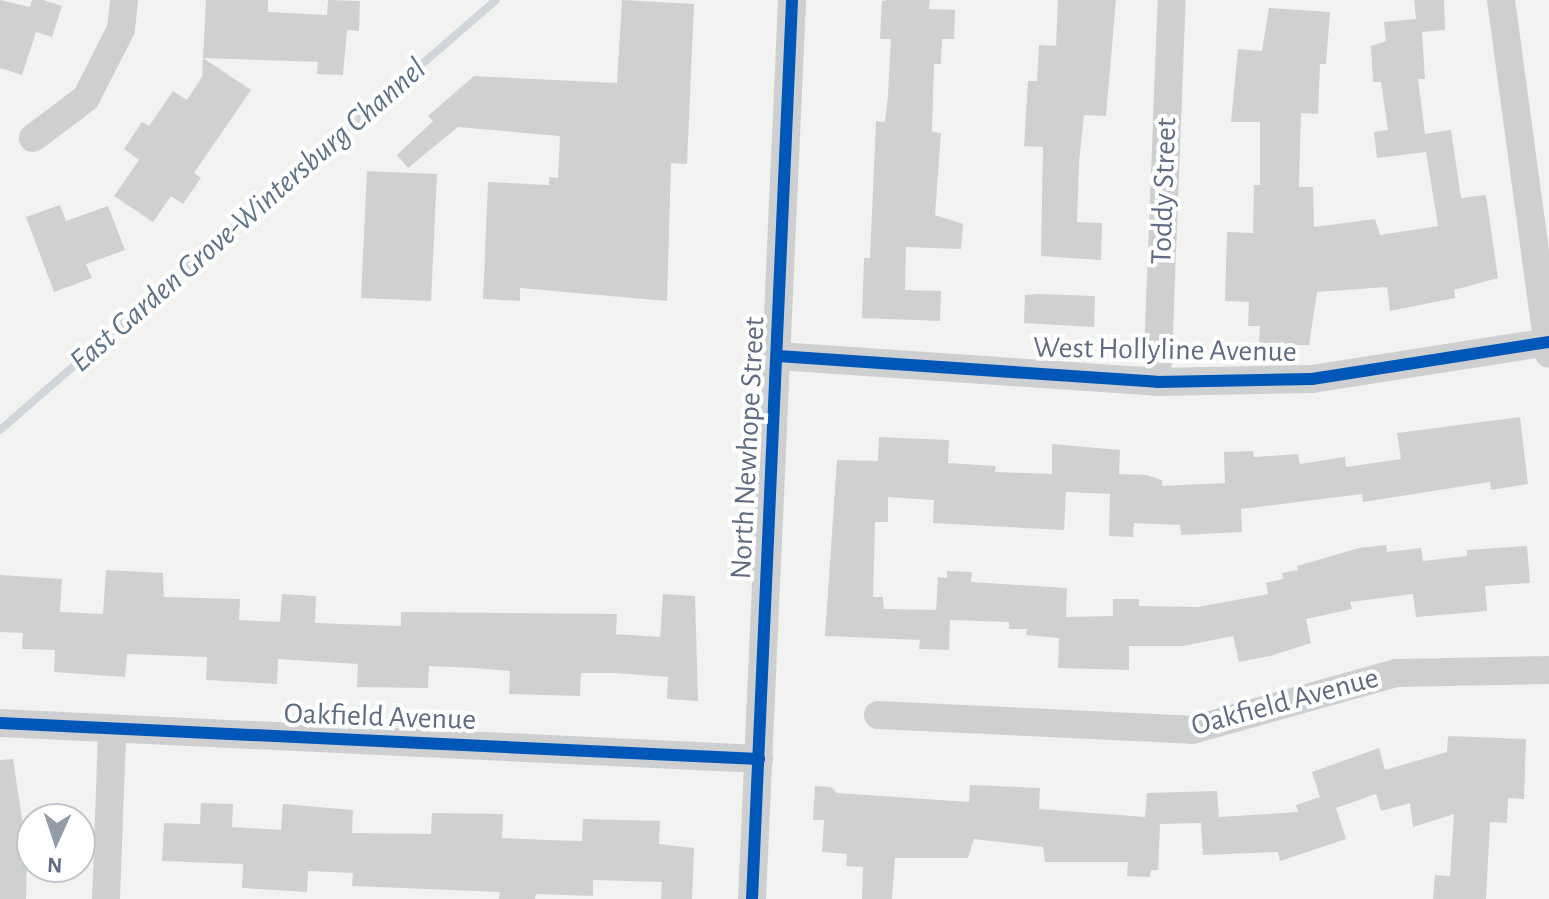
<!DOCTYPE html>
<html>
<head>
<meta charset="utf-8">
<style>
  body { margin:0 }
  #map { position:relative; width:1549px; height:899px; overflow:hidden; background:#f2f3f0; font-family:"Alegreya Sans",sans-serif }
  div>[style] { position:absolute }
  .stream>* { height:8px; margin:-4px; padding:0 4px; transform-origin:4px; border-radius:4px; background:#d0d6da }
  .building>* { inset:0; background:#cfd1d1 }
  .minor>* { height:28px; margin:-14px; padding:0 14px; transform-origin:14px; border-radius:14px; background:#cecfd0 }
  .cycleway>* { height:12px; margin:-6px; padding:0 6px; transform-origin:6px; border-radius:6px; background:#0057b8 }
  span { translate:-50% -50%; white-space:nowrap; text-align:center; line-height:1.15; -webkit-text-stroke:8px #fff; paint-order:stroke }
  .street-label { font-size:30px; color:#606c83 }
  .water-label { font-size:32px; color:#5f7489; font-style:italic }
  .north { position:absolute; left:16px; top:803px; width:80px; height:80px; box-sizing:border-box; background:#fff; border:2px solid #bfc4cd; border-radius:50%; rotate:183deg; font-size:22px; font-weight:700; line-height:32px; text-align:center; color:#606c83 }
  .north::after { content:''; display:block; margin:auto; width:28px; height:36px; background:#939ba9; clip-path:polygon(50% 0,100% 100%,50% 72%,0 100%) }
</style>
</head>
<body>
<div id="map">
  <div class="stream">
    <i style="left:0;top:430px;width:656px;rotate:-40.92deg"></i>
  </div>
  <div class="building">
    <i style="clip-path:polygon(0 0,30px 7px,32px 0,43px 0,62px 6px,52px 37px,36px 32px,22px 75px,0 68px)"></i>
    <i style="clip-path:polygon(206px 0,268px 0,268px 12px,327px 15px,328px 0,360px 1px,359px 31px,347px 30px,343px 75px,317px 74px,318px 62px,203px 58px)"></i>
    <i style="clip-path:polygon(622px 0,694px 4px,687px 164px,671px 163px,667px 301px,520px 288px,520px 301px,483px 299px,488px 182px,549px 185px,549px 177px,558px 178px,560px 136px,458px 127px,408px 168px,397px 155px,433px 121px,428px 116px,474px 76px,617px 83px)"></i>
    <i style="clip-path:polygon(887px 0,930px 0,929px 9px,955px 10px,954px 39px,942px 39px,941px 64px,934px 64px,932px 132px,941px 133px,935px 215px,963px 224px,961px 249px,906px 247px,905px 290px,941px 291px,940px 321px,862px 318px,864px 258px,870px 258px,876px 121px,885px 122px,888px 95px,891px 39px,880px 39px,882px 1px)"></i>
    <i style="clip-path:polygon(1058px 0,1116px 0,1106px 116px,1084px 115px,1079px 162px,1077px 222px,1102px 223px,1101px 260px,1041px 256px,1043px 147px,1024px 146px,1028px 81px,1037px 81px,1039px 45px,1056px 46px)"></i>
    <i style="clip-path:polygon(1414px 0,1444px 0,1445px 30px,1422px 32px,1425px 79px,1418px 79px,1425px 134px,1451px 130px,1461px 198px,1486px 195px,1498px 278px,1454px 290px,1455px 298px,1390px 311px,1387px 287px,1317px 292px,1309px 345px,1259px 345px,1260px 326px,1248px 326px,1249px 302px,1225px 301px,1227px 232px,1253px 233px,1254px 185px,1260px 185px,1260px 122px,1231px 122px,1238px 49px,1262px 51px,1269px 8px,1330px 12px,1326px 64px,1320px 64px,1318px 114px,1301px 113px,1299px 187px,1313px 187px,1314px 227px,1375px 219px,1380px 235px,1438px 226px,1426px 152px,1377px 158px,1374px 132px,1388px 130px,1381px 82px,1373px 82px,1371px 46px,1386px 41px,1384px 22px,1416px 19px)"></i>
    <i style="clip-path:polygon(203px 58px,251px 90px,194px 173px,201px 178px,183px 204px,171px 196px,153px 222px,114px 196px,139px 160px,124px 149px,142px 122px,149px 126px,173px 91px,187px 100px,202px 77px)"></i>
    <i style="clip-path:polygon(367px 171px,437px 174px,431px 301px,361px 298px)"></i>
    <i style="clip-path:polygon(60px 205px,66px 221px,108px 206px,125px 250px,86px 264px,92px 278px,54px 292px,26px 217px)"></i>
    <i style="clip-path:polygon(1038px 294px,1095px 296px,1094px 327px,1024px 323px,1025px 295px)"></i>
    <i style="clip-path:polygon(1520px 417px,1528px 484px,1491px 490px,1490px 482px,1363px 502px,1362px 494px,1241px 509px,1242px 532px,1181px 535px,1180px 525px,1134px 523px,1133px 537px,1109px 536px,1110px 494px,1066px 492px,1064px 530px,933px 523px,934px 500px,888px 497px,888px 522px,875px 522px,873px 597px,883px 597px,884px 609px,936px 610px,938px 577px,947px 578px,947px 571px,972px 572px,971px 582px,1067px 588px,1066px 617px,1113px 616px,1113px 599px,1139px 599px,1139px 606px,1198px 607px,1268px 594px,1266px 583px,1283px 579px,1282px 573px,1298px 570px,1297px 566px,1359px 548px,1386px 545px,1387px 552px,1421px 548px,1423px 561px,1467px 556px,1467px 550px,1527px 546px,1530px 583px,1485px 586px,1487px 611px,1416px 617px,1413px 594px,1350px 602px,1352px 609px,1306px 619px,1311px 643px,1270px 656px,1239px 662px,1233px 636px,1183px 646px,1129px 646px,1129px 670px,1058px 668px,1059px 638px,1026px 635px,1027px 629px,1009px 629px,1009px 622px,950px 620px,949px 650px,919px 649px,920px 640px,825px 636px,837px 460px,878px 461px,879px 437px,949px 440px,948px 463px,996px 466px,995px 472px,1052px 474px,1052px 444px,1120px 450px,1119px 474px,1147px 475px,1162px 480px,1162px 486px,1225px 483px,1224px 452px,1253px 451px,1254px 457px,1298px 454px,1300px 464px,1345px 457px,1346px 467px,1401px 459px,1397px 433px)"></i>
    <i style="clip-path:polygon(106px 570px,163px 573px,164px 597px,240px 599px,239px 620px,280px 622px,282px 594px,316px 596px,315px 623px,401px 626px,401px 612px,617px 614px,616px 634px,660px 637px,663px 594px,695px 596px,698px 701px,667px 699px,668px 677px,615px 673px,581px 673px,580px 696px,509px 694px,510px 671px,474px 668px,429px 666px,428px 688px,357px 687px,358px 664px,278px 659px,277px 684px,206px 680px,207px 657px,127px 654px,125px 677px,54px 672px,55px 650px,22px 649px,23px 633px,0 632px,0 575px,62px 579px,60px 612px,103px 614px)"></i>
    <i style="clip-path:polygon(1448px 736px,1526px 739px,1524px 799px,1508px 798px,1507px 823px,1490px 822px,1486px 899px,1433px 899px,1435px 875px,1450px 876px,1454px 814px,1413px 827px,1410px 803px,1381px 811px,1376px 794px,1336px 808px,1346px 839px,1280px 861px,1278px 852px,1203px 855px,1201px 823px,1160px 824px,1158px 870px,1151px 870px,1150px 877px,1127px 876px,1128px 862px,1045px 862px,1043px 847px,974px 839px,968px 858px,895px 858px,892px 899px,862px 899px,863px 867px,846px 866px,847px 854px,822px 852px,824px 820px,813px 820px,815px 786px,831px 787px,837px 793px,969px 802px,970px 785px,1040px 788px,1039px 809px,1145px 817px,1147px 793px,1217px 791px,1219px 817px,1298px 812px,1296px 805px,1320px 797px,1312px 772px,1379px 748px,1385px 770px,1447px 752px)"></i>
    <i style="clip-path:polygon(13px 759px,23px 826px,32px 825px,32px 856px,27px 856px,26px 899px,0 899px,0 760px)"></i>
    <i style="clip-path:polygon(201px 803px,233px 804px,232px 827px,281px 830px,283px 804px,353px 810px,352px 833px,431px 834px,432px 813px,503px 814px,502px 838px,547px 840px,582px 841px,583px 819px,660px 821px,659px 844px,694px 848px,692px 899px,661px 899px,662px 882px,593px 880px,593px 896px,536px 894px,535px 899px,499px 899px,500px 892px,352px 886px,353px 873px,308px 871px,307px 892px,242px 888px,243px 864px,162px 861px,164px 823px,200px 824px)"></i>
  </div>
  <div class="minor">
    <i style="left:1501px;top:0;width:357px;rotate:82.3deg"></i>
    <i style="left:33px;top:138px;width:66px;rotate:-37deg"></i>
    <i style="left:86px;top:98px;width:77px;rotate:-63.1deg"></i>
    <i style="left:121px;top:29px;width:29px;rotate:-84deg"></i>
    <i style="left:778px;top:356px;width:380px;rotate:3.9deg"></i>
    <i style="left:1157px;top:382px;width:155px;rotate:-1.1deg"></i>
    <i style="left:1312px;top:379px;width:240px;rotate:-8.9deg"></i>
    <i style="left:1157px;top:382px;width:382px;rotate:-87.8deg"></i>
    <i style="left:878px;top:715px;width:314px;rotate:2.7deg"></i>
    <i style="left:1192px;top:730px;width:212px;rotate:-15.6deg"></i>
    <i style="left:1396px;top:673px;width:153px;rotate:-1.1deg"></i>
    <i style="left:0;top:723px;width:760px;rotate:2.72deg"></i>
    <i style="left:106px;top:899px;width:167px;rotate:-87.9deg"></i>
    <i style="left:752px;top:899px;width:900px;rotate:-87.45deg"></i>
  </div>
  <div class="cycleway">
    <i style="left:778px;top:356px;width:380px;rotate:3.9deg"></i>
    <i style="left:1157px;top:382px;width:155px;rotate:-1.1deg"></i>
    <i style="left:1312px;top:379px;width:240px;rotate:-8.9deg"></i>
    <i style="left:0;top:723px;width:760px;rotate:2.72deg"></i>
    <i style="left:752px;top:899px;width:900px;rotate:-87.45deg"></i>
  </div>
  <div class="street-label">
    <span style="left:1164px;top:191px;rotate:-88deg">Toddy Street</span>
    <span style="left:1165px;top:350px;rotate:1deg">West Hollyline Avenue</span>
    <span style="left:748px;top:448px;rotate:-87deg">North Newhope Street</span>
    <span style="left:1285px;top:702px;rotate:-15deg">Oakfield Avenue</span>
    <span style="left:380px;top:717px;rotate:2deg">Oakfield Avenue</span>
  </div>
  <div class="water-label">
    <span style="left:248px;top:215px;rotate:-41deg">East Garden Grove-Wintersburg Channel</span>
  </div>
  <div class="north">N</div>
</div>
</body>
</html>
